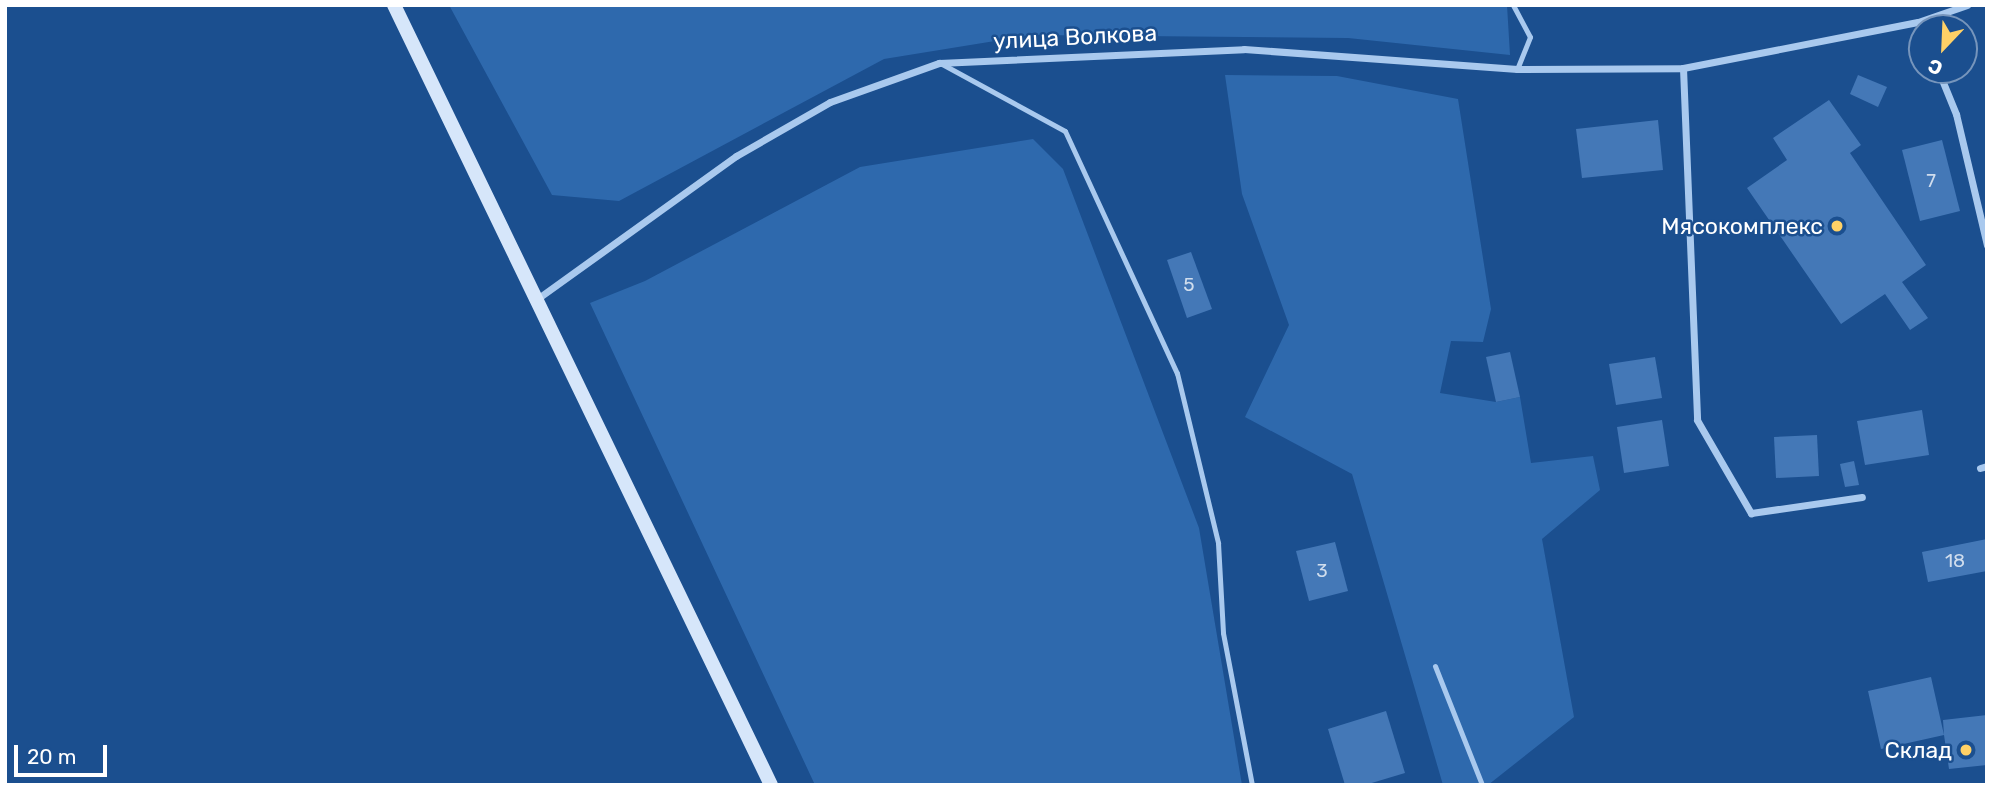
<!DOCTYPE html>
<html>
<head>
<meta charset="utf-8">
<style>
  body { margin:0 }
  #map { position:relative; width:1992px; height:790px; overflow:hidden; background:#1b4f8f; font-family:Rubik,sans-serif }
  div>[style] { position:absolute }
  .green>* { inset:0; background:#2e69ad }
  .building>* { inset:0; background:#4478b7 }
  .service>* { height:5px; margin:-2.5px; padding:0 2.5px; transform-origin:2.5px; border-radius:2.5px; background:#a9c9ee }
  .minor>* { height:7px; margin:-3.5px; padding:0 3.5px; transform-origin:3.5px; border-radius:3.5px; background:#a9c9ee }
  .secondary>* { height:14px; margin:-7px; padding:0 7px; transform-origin:7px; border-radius:7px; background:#d6e6fa }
  .dots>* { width:19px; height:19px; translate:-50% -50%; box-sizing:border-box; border:4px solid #1b4f8f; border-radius:50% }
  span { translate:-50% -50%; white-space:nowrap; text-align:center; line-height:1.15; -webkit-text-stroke:5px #1b4f8f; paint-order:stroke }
  .number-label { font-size:19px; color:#d0dded }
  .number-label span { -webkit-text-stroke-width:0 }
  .street-label { font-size:23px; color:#fff }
  .poi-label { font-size:23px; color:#fff }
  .right { translate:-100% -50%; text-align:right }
  .frame { position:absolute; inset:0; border:7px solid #fff; pointer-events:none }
  .north { position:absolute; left:1908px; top:14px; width:70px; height:70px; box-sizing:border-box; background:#1b4f8f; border:2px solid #7695bc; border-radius:50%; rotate:203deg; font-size:19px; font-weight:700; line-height:28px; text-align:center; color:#fff }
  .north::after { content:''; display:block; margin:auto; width:24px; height:32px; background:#ffd166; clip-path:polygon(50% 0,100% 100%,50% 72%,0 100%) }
  .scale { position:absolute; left:14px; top:745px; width:93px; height:32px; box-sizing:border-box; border:4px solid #fff; border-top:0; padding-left:9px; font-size:21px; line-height:24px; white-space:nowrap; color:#fff; -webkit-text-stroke:5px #1b4f8f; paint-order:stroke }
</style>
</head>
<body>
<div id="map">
  <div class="green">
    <i style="clip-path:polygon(449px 5px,1507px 5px,1510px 55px,1348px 38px,1032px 35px,884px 59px,619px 201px,552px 195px)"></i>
    <i style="clip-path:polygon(1225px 75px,1337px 76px,1458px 99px,1491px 309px,1483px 342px,1451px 341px,1440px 393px,1496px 402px,1520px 397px,1531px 463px,1593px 456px,1600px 490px,1542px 539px,1574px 717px,1488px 785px,1443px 785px,1352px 474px,1245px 417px,1289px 325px,1242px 194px)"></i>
    <i style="clip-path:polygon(1033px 139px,1063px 169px,1199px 528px,1242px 785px,815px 785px,590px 303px,645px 281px,860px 167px)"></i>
  </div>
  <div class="building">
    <i style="clip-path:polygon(1858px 75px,1887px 87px,1878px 107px,1850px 94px)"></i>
    <i style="clip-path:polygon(1829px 100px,1861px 145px,1850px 153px,1926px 265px,1902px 282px,1928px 318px,1910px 330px,1885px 294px,1841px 324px,1747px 188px,1787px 160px,1773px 138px)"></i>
    <i style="clip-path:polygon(1658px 120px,1663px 170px,1582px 178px,1576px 129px)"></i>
    <i style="clip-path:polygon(1942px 140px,1960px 211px,1920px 221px,1902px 150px)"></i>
    <i style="clip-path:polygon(1191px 252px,1212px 309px,1187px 318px,1167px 260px)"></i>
    <i style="clip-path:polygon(1510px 352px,1520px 397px,1496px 402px,1486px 357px)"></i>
    <i style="clip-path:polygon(1655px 357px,1662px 398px,1616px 405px,1609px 364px)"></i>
    <i style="clip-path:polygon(1922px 410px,1929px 455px,1865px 465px,1857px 421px)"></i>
    <i style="clip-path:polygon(1662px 420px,1669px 466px,1624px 473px,1617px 427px)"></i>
    <i style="clip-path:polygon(1817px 435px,1819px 476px,1776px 478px,1774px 437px)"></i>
    <i style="clip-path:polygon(1854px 461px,1859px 485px,1845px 487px,1840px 464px)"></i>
    <i style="clip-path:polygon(1987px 539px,1987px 571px,1928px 582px,1922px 552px)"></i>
    <i style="clip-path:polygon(1335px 542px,1348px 591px,1309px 601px,1296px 551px)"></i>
    <i style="clip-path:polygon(1931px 677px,1944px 735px,1943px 720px,1987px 715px,1987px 765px,1949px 769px,1944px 735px,1881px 749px,1868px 691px)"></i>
    <i style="clip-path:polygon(1386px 711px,1405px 773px,1365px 785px,1345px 785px,1328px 729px)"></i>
  </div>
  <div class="service">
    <i style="left:1513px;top:5px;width:36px;rotate:62deg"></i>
    <i style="left:1530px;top:37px;width:35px;rotate:112deg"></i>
    <i style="left:942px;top:64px;width:140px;rotate:28.6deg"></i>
    <i style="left:1065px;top:131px;width:267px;rotate:65.2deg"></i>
    <i style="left:1177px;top:373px;width:175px;rotate:76.4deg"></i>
    <i style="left:1218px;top:543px;width:90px;rotate:86.8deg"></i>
    <i style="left:1223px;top:633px;width:155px;rotate:79.2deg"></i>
    <i style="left:1435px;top:666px;width:128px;rotate:68.4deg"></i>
  </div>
  <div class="minor">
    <i style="left:1683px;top:68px;width:352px;rotate:87.7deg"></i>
    <i style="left:1697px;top:420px;width:108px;rotate:59.9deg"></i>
    <i style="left:1751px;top:513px;width:112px;rotate:-8.2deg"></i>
    <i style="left:1938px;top:70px;width:48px;rotate:67.8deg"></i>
    <i style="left:1956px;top:114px;width:135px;rotate:76.7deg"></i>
    <i style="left:537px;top:299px;width:245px;rotate:-35.7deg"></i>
    <i style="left:736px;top:156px;width:108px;rotate:-29.9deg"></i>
    <i style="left:830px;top:102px;width:116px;rotate:-19.7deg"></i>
    <i style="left:939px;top:63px;width:305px;rotate:-2.6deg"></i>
    <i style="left:1244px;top:49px;width:274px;rotate:4.2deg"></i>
    <i style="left:1517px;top:69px;width:166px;rotate:-0.3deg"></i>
    <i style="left:1683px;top:68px;width:239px;rotate:-11.1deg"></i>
    <i style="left:1918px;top:22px;width:52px;rotate:-19.1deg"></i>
    <i style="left:1980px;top:468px;width:7px;rotate:-16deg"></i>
  </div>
  <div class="secondary">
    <i style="left:394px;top:5px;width:866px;rotate:64.2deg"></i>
  </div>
  <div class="dots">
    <i style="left:1837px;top:226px;background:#ffd166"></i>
    <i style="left:1966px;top:750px;background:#ffd166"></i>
  </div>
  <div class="number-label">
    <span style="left:1931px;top:181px">7</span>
    <span style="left:1189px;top:285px">5</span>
    <span style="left:1955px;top:561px">18</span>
    <span style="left:1322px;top:571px">3</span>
  </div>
  <div class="street-label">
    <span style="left:1075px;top:37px;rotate:-3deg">улица Волкова</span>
  </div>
  <div class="poi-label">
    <span class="right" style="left:1823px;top:226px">Мясокомплекс</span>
    <span class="right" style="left:1952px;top:750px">Склад</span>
  </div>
  <div class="frame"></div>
  <div class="north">С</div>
  <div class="scale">20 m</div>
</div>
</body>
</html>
